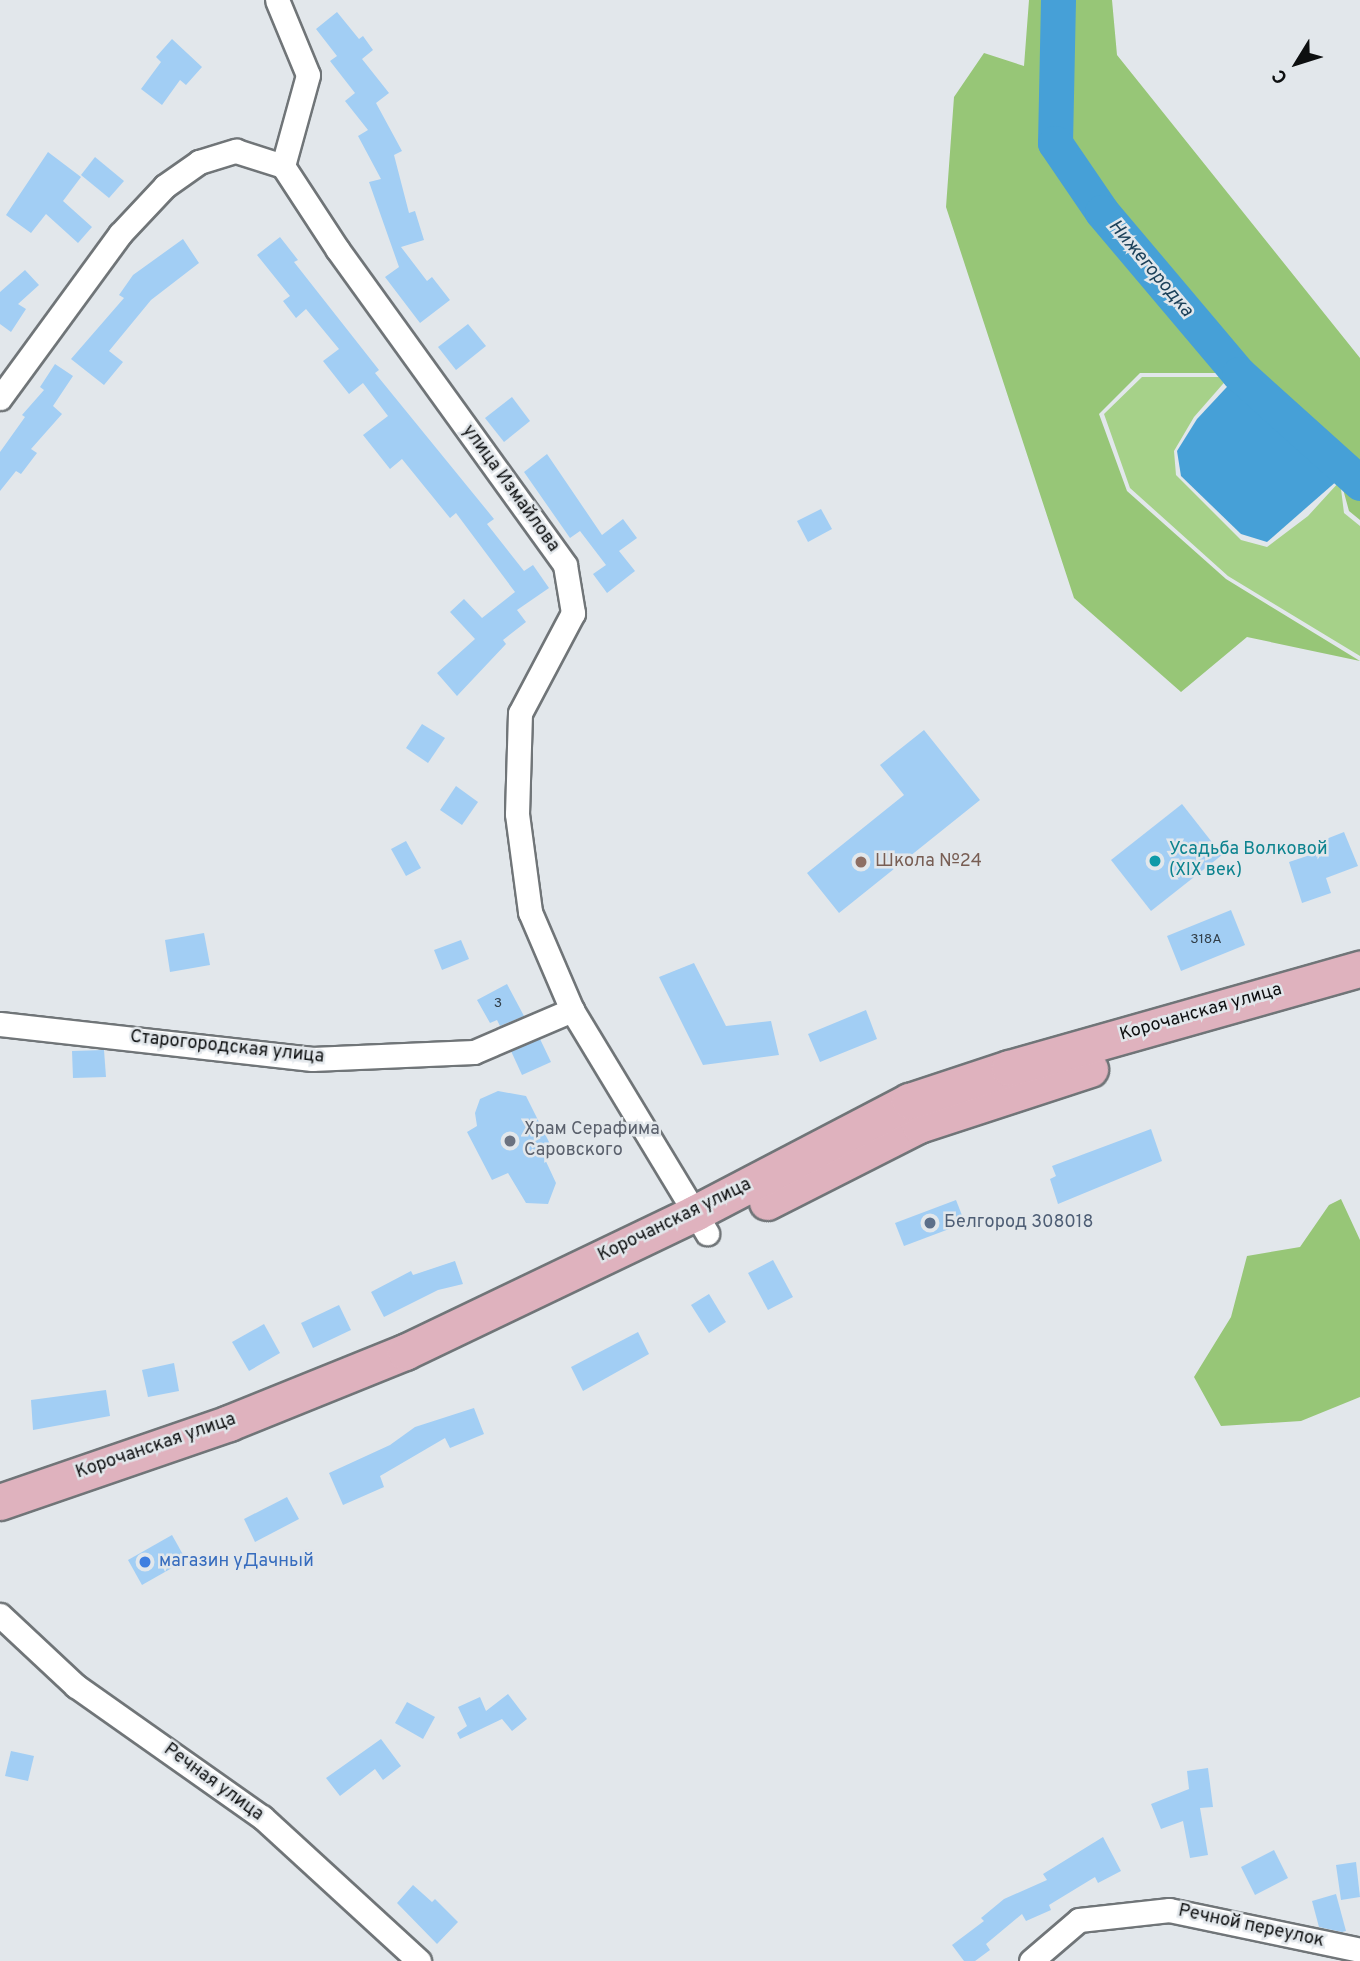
<!DOCTYPE html>
<html>
<head>
<meta charset="utf-8">
<style>
  body { margin:0 }
  #map { position:relative; width:1360px; height:1961px; overflow:hidden; background:#e2e7eb; font-family:Overpass,sans-serif }
  div>[style] { position:absolute }
  .green>* { inset:0; background:#a6d189 }
  .forest>* { inset:0; background:#97c677 }
  .water>* { inset:0; background:#46a0d7 }
  .river>* { height:35px; margin:-17.5px; padding:0 17.5px; transform-origin:17.5px; border-radius:17.5px; background:#46a0d7 }
  .building>* { inset:0; background:#a2cef4 }
  .roads { filter:drop-shadow(2px 0 #707578) drop-shadow(-2px 0 #707578) drop-shadow(0 2px #707578) drop-shadow(0 -2px #707578) }
  .minor>* { height:23px; margin:-11.5px; padding:0 11.5px; transform-origin:11.5px; border-radius:11.5px; background:#fff }
  .primary>* { height:35px; margin:-17.5px; padding:0 17.5px; transform-origin:17.5px; border-radius:17.5px; background:#dfb2be }
  .dots>* { width:19px; height:19px; translate:-50% -50%; box-sizing:border-box; border:4px solid #e2e7eb; border-radius:50% }
  span { translate:-50% -50%; white-space:nowrap; text-align:center; line-height:1.15; -webkit-text-stroke:5px #e2e7eb; paint-order:stroke }
  .number-label { font-size:14px; color:#323f49 }
  .number-label span { -webkit-text-stroke-width:0 }
  .street-label { font-size:18px; color:#0d0f10 }
  .culture-label { font-size:18px; color:#0d838f }
  .left { translate:0 -50%; text-align:left }
  .education-label { font-size:18px; color:#785e54 }
  .worship-label { font-size:18px; color:#5b616d }
  .service-label { font-size:18px; color:#4e5e75 }
  .shop-label { font-size:18px; color:#366cbe }
  .water-label { font-size:19px; color:#1d425a; font-style:italic }
  .north { position:absolute; left:1262px; top:28px; width:70px; height:70px; -webkit-text-stroke:5px #e2e7eb; paint-order:stroke; rotate:232deg; font-size:19px; font-weight:700; line-height:28px; text-align:center; color:#0d0f10 }
  .north::after { content:''; display:block; margin:auto; width:24px; height:32px; background:#0d0f10; clip-path:polygon(50% 0,100% 100%,50% 72%,0 100%) }
</style>
</head>
<body>
<div id="map">
  <div class="green">
    <i style="clip-path:polygon(1142px 377px,1229px 377px,1194px 417px,1174px 451px,1176px 475px,1241px 540px,1267px 547px,1308px 516px,1340px 481px,1344px 513px,1360px 526px,1360px 656px,1228px 576px,1130px 488px,1104px 414px)"></i>
  </div>
  <div class="forest">
    <i style="clip-path:polygon(1029px 0,1053px 0,1050px 144px,1097px 215px,1232px 373px,1140px 373px,1099px 414px,1127px 491px,1226px 579px,1360px 661px,1247px 637px,1181px 692px,1074px 598px,946px 207px,954px 97px,984px 53px,1024px 66px)"></i>
    <i style="clip-path:polygon(1063px 0,1112px 0,1117px 55px,1360px 358px,1360px 520px,1349px 511px,1343px 489px,1350px 469px,1245px 372px,1101px 202px,1059px 141px)"></i>
    <i style="clip-path:polygon(1341px 1199px,1360px 1240px,1360px 1397px,1301px 1421px,1221px 1426px,1194px 1377px,1231px 1317px,1247px 1256px,1300px 1247px,1329px 1205px)"></i>
  </div>
  <div class="water">
    <i style="clip-path:polygon(1239px 374px,1346px 473px,1267px 542px,1241px 534px,1181px 476px,1177px 451px,1197px 419px)"></i>
  </div>
  <div class="river">
    <i style="left:1058px;top:0;width:143px;rotate:91.2deg"></i>
    <i style="left:1055px;top:143px;width:83px;rotate:55.7deg"></i>
    <i style="left:1102px;top:212px;width:212px;rotate:49.8deg"></i>
    <i style="left:1239px;top:374px;width:163px;rotate:42deg"></i>
  </div>
  <div class="building">
    <i style="clip-path:polygon(337px 12px,359px 39px,363px 36px,373px 50px,362px 59px,389px 93px,376px 103px,402px 151px,394px 155px,409px 213px,415px 211px,424px 240px,401px 247px,427px 281px,432px 277px,450px 300px,420px 323px,385px 277px,399px 267px,369px 182px,381px 179px,358px 136px,368px 130px,345px 101px,355px 93px,330px 61px,337px 56px,316px 29px)"></i>
    <i style="clip-path:polygon(172px 39px,202px 67px,186px 85px,180px 80px,162px 105px,141px 89px,161px 62px,156px 57px)"></i>
    <i style="clip-path:polygon(48px 152px,81px 177px,63px 201px,92px 227px,78px 243px,46px 214px,31px 233px,6px 215px)"></i>
    <i style="clip-path:polygon(95px 157px,124px 181px,109px 198px,81px 175px)"></i>
    <i style="clip-path:polygon(280px 237px,298px 260px,294px 262px,379px 370px,375px 373px,494px 519px,487px 524px,524px 571px,533px 565px,549px 588px,517px 610px,526px 622px,503px 640px,506px 644px,457px 696px,437px 673px,475px 639px,450px 612px,464px 599px,482px 618px,515px 592px,456px 513px,450px 518px,402px 459px,390px 469px,363px 435px,388px 416px,363px 383px,349px 394px,323px 361px,339px 349px,306px 309px,296px 318px,283px 301px,290px 296px,257px 255px)"></i>
    <i style="clip-path:polygon(183px 239px,199px 263px,151px 300px,109px 351px,123px 362px,104px 385px,71px 359px,124px 298px,119px 295px,133px 275px)"></i>
    <i style="clip-path:polygon(25px 270px,39px 285px,18px 304px,26px 309px,11px 332px,0 324px,0 292px)"></i>
    <i style="clip-path:polygon(468px 324px,486px 346px,456px 370px,438px 347px)"></i>
    <i style="clip-path:polygon(55px 364px,73px 376px,53px 406px,62px 414px,31px 449px,37px 453px,21px 474px,16px 471px,0 491px,0 452px,25px 417px,22px 415px,44px 390px,40px 387px)"></i>
    <i style="clip-path:polygon(512px 397px,530px 421px,504px 442px,485px 418px)"></i>
    <i style="clip-path:polygon(547px 454px,602px 535px,623px 519px,637px 538px,619px 551px,635px 571px,607px 593px,593px 574px,606px 565px,580px 531px,570px 538px,524px 472px)"></i>
    <i style="clip-path:polygon(821px 509px,832px 529px,808px 542px,797px 521px)"></i>
    <i style="clip-path:polygon(422px 724px,445px 738px,428px 763px,406px 748px)"></i>
    <i style="clip-path:polygon(924px 730px,980px 800px,839px 913px,807px 873px,904px 795px,880px 765px)"></i>
    <i style="clip-path:polygon(456px 786px,478px 802px,462px 825px,440px 810px)"></i>
    <i style="clip-path:polygon(1182px 804px,1222px 855px,1151px 911px,1111px 860px)"></i>
    <i style="clip-path:polygon(1344px 832px,1358px 866px,1326px 878px,1331px 893px,1302px 903px,1289px 862px,1325px 850px,1321px 841px)"></i>
    <i style="clip-path:polygon(406px 841px,421px 868px,406px 876px,391px 849px)"></i>
    <i style="clip-path:polygon(1231px 910px,1245px 945px,1181px 971px,1167px 936px)"></i>
    <i style="clip-path:polygon(204px 933px,210px 965px,170px 972px,165px 940px)"></i>
    <i style="clip-path:polygon(461px 940px,469px 959px,442px 970px,434px 950px)"></i>
    <i style="clip-path:polygon(694px 963px,726px 1026px,771px 1021px,779px 1055px,703px 1065px,659px 977px)"></i>
    <i style="clip-path:polygon(507px 984px,524px 1016px,500px 1026px,497px 1020px,490px 1023px,477px 1000px)"></i>
    <i style="clip-path:polygon(866px 1010px,877px 1039px,820px 1062px,808px 1034px)"></i>
    <i style="clip-path:polygon(540px 1039px,551px 1062px,522px 1075px,511px 1051px)"></i>
    <i style="clip-path:polygon(104px 1050px,106px 1077px,73px 1078px,72px 1051px)"></i>
    <i style="clip-path:polygon(498px 1091px,526px 1096px,553px 1150px,543px 1155px,556px 1183px,548px 1204px,526px 1203px,508px 1173px,492px 1180px,467px 1132px,477px 1126px,475px 1113px,480px 1099px)"></i>
    <i style="clip-path:polygon(1151px 1129px,1162px 1161px,1058px 1204px,1050px 1179px,1056px 1176px,1052px 1166px)"></i>
    <i style="clip-path:polygon(956px 1200px,965px 1223px,904px 1246px,895px 1223px)"></i>
    <i style="clip-path:polygon(773px 1260px,793px 1297px,768px 1310px,748px 1273px)"></i>
    <i style="clip-path:polygon(455px 1261px,463px 1284px,438px 1290px,384px 1317px,371px 1292px,411px 1271px,413px 1275px)"></i>
    <i style="clip-path:polygon(709px 1294px,726px 1322px,709px 1333px,691px 1305px)"></i>
    <i style="clip-path:polygon(339px 1305px,351px 1330px,313px 1348px,301px 1323px)"></i>
    <i style="clip-path:polygon(264px 1324px,280px 1353px,249px 1371px,232px 1342px)"></i>
    <i style="clip-path:polygon(638px 1332px,649px 1354px,583px 1391px,571px 1367px)"></i>
    <i style="clip-path:polygon(174px 1363px,179px 1391px,148px 1397px,142px 1370px)"></i>
    <i style="clip-path:polygon(106px 1390px,110px 1416px,33px 1430px,31px 1400px)"></i>
    <i style="clip-path:polygon(474px 1408px,484px 1434px,450px 1448px,445px 1438px,380px 1476px,384px 1487px,343px 1505px,329px 1473px,390px 1445px,415px 1427px)"></i>
    <i style="clip-path:polygon(287px 1497px,299px 1519px,255px 1542px,244px 1519px)"></i>
    <i style="clip-path:polygon(172px 1535px,186px 1560px,142px 1585px,128px 1560px)"></i>
    <i style="clip-path:polygon(508px 1694px,527px 1719px,512px 1731px,502px 1719px,460px 1739px,457px 1733px,467px 1726px,458px 1707px,480px 1697px,486px 1711px)"></i>
    <i style="clip-path:polygon(407px 1702px,435px 1717px,423px 1739px,395px 1723px)"></i>
    <i style="clip-path:polygon(381px 1739px,401px 1766px,383px 1780px,375px 1769px,340px 1796px,326px 1778px)"></i>
    <i style="clip-path:polygon(11px 1751px,34px 1756px,28px 1781px,5px 1776px)"></i>
    <i style="clip-path:polygon(1208px 1768px,1213px 1807px,1200px 1808px,1208px 1855px,1190px 1858px,1183px 1821px,1161px 1829px,1151px 1804px,1189px 1789px,1187px 1771px)"></i>
    <i style="clip-path:polygon(1103px 1837px,1121px 1871px,1098px 1883px,1095px 1877px,1049px 1905px,1051px 1910px,1026px 1921px,1022px 1914px,986px 1944px,990px 1950px,975px 1961px,964px 1961px,952px 1945px,984px 1921px,981px 1918px,1004px 1899px,1047px 1880px,1043px 1874px)"></i>
    <i style="clip-path:polygon(1274px 1850px,1288px 1878px,1255px 1895px,1241px 1867px)"></i>
    <i style="clip-path:polygon(1356px 1862px,1360px 1897px,1341px 1900px,1336px 1865px)"></i>
    <i style="clip-path:polygon(413px 1885px,432px 1902px,435px 1899px,458px 1922px,437px 1944px,397px 1903px)"></i>
    <i style="clip-path:polygon(1336px 1894px,1346px 1931px,1342px 1932px,1319px 1927px,1312px 1901px)"></i>
  </div>
  <div class="roads">
    <div class="minor">
      <i style="left:277px;top:0;width:81px;rotate:67.5deg"></i>
      <i style="left:308px;top:75px;width:94px;rotate:105.4deg"></i>
      <i style="left:283px;top:166px;width:100px;rotate:56.8deg"></i>
      <i style="left:338px;top:250px;width:388px;rotate:54.2deg"></i>
      <i style="left:565px;top:565px;width:49px;rotate:80.5deg"></i>
      <i style="left:573px;top:613px;width:113px;rotate:117.9deg"></i>
      <i style="left:520px;top:713px;width:101px;rotate:91.7deg"></i>
      <i style="left:517px;top:814px;width:99px;rotate:82.4deg"></i>
      <i style="left:530px;top:912px;width:107px;rotate:66.8deg"></i>
      <i style="left:572px;top:1010px;width:261px;rotate:58.8deg"></i>
      <i style="left:0;top:398px;width:203px;rotate:-53.8deg"></i>
      <i style="left:120px;top:234px;width:66px;rotate:-46.8deg"></i>
      <i style="left:165px;top:186px;width:42px;rotate:-35.2deg"></i>
      <i style="left:199px;top:162px;width:39px;rotate:-17deg"></i>
      <i style="left:236px;top:151px;width:49px;rotate:17.7deg"></i>
      <i style="left:0;top:1024px;width:314px;rotate:6.4deg"></i>
      <i style="left:312px;top:1059px;width:162px;rotate:-2.5deg"></i>
      <i style="left:474px;top:1052px;width:107px;rotate:-23.2deg"></i>
      <i style="left:0;top:1615px;width:104px;rotate:43.1deg"></i>
      <i style="left:76px;top:1686px;width:228px;rotate:35.2deg"></i>
      <i style="left:262px;top:1817px;width:213px;rotate:42.5deg"></i>
      <i style="left:1031px;top:1961px;width:63px;rotate:-40.5deg"></i>
      <i style="left:1079px;top:1920px;width:91px;rotate:-6.3deg"></i>
      <i style="left:1169px;top:1910px;width:195px;rotate:11.8deg"></i>
    </div>
    <div class="primary">
      <i style="left:767px;top:1202px;width:170px;rotate:-26.9deg"></i>
      <i style="left:919px;top:1125px;width:180px;rotate:-18.1deg"></i>
      <i style="left:0;top:1502px;width:242px;rotate:-19deg"></i>
      <i style="left:229px;top:1423px;width:190px;rotate:-22deg"></i>
      <i style="left:405px;top:1352px;width:322px;rotate:-25.6deg"></i>
      <i style="left:695px;top:1213px;width:242px;rotate:-27.6deg"></i>
      <i style="left:909px;top:1101px;width:105px;rotate:-18.3deg"></i>
      <i style="left:1009px;top:1068px;width:365px;rotate:-15.8deg"></i>
    </div>
  </div>
  <div class="dots">
    <i style="left:1155px;top:861px;background:#0f9aa8"></i>
    <i style="left:861px;top:862px;background:#8d6e63"></i>
    <i style="left:510px;top:1141px;background:#6b7280"></i>
    <i style="left:930px;top:1223px;background:#5c6f8a"></i>
    <i style="left:145px;top:1562px;background:#3f7fe0"></i>
  </div>
  <div class="number-label">
    <span style="left:1206px;top:940px">318А</span>
    <span style="left:498px;top:1004px">3</span>
  </div>
  <div class="street-label">
    <span style="left:510px;top:489px;rotate:54deg">улица Измайлова</span>
    <span style="left:1201px;top:1013px;rotate:-16deg">Корочанская улица</span>
    <span style="left:227px;top:1048px;rotate:6deg">Старогородская улица</span>
    <span style="left:675px;top:1221px;rotate:-26deg">Корочанская улица</span>
    <span style="left:156px;top:1447px;rotate:-19deg">Корочанская улица</span>
    <span style="left:213px;top:1783px;rotate:36deg">Речная улица</span>
    <span style="left:1251px;top:1927px;rotate:12deg">Речной переулок</span>
  </div>
  <div class="culture-label">
    <span class="left" style="left:1169px;top:861px">Усадьба Волковой<br>(XIX век)</span>
  </div>
  <div class="education-label">
    <span class="left" style="left:875px;top:862px">Школа №24</span>
  </div>
  <div class="worship-label">
    <span class="left" style="left:524px;top:1141px">Храм Серафима<br>Саровского</span>
  </div>
  <div class="service-label">
    <span class="left" style="left:944px;top:1223px">Белгород 308018</span>
  </div>
  <div class="shop-label">
    <span class="left" style="left:159px;top:1562px">магазин уДачный</span>
  </div>
  <div class="water-label">
    <span style="left:1150px;top:269px;rotate:50deg">Нижегородка</span>
  </div>
  <div class="north">С</div>
</div>
</body>
</html>
